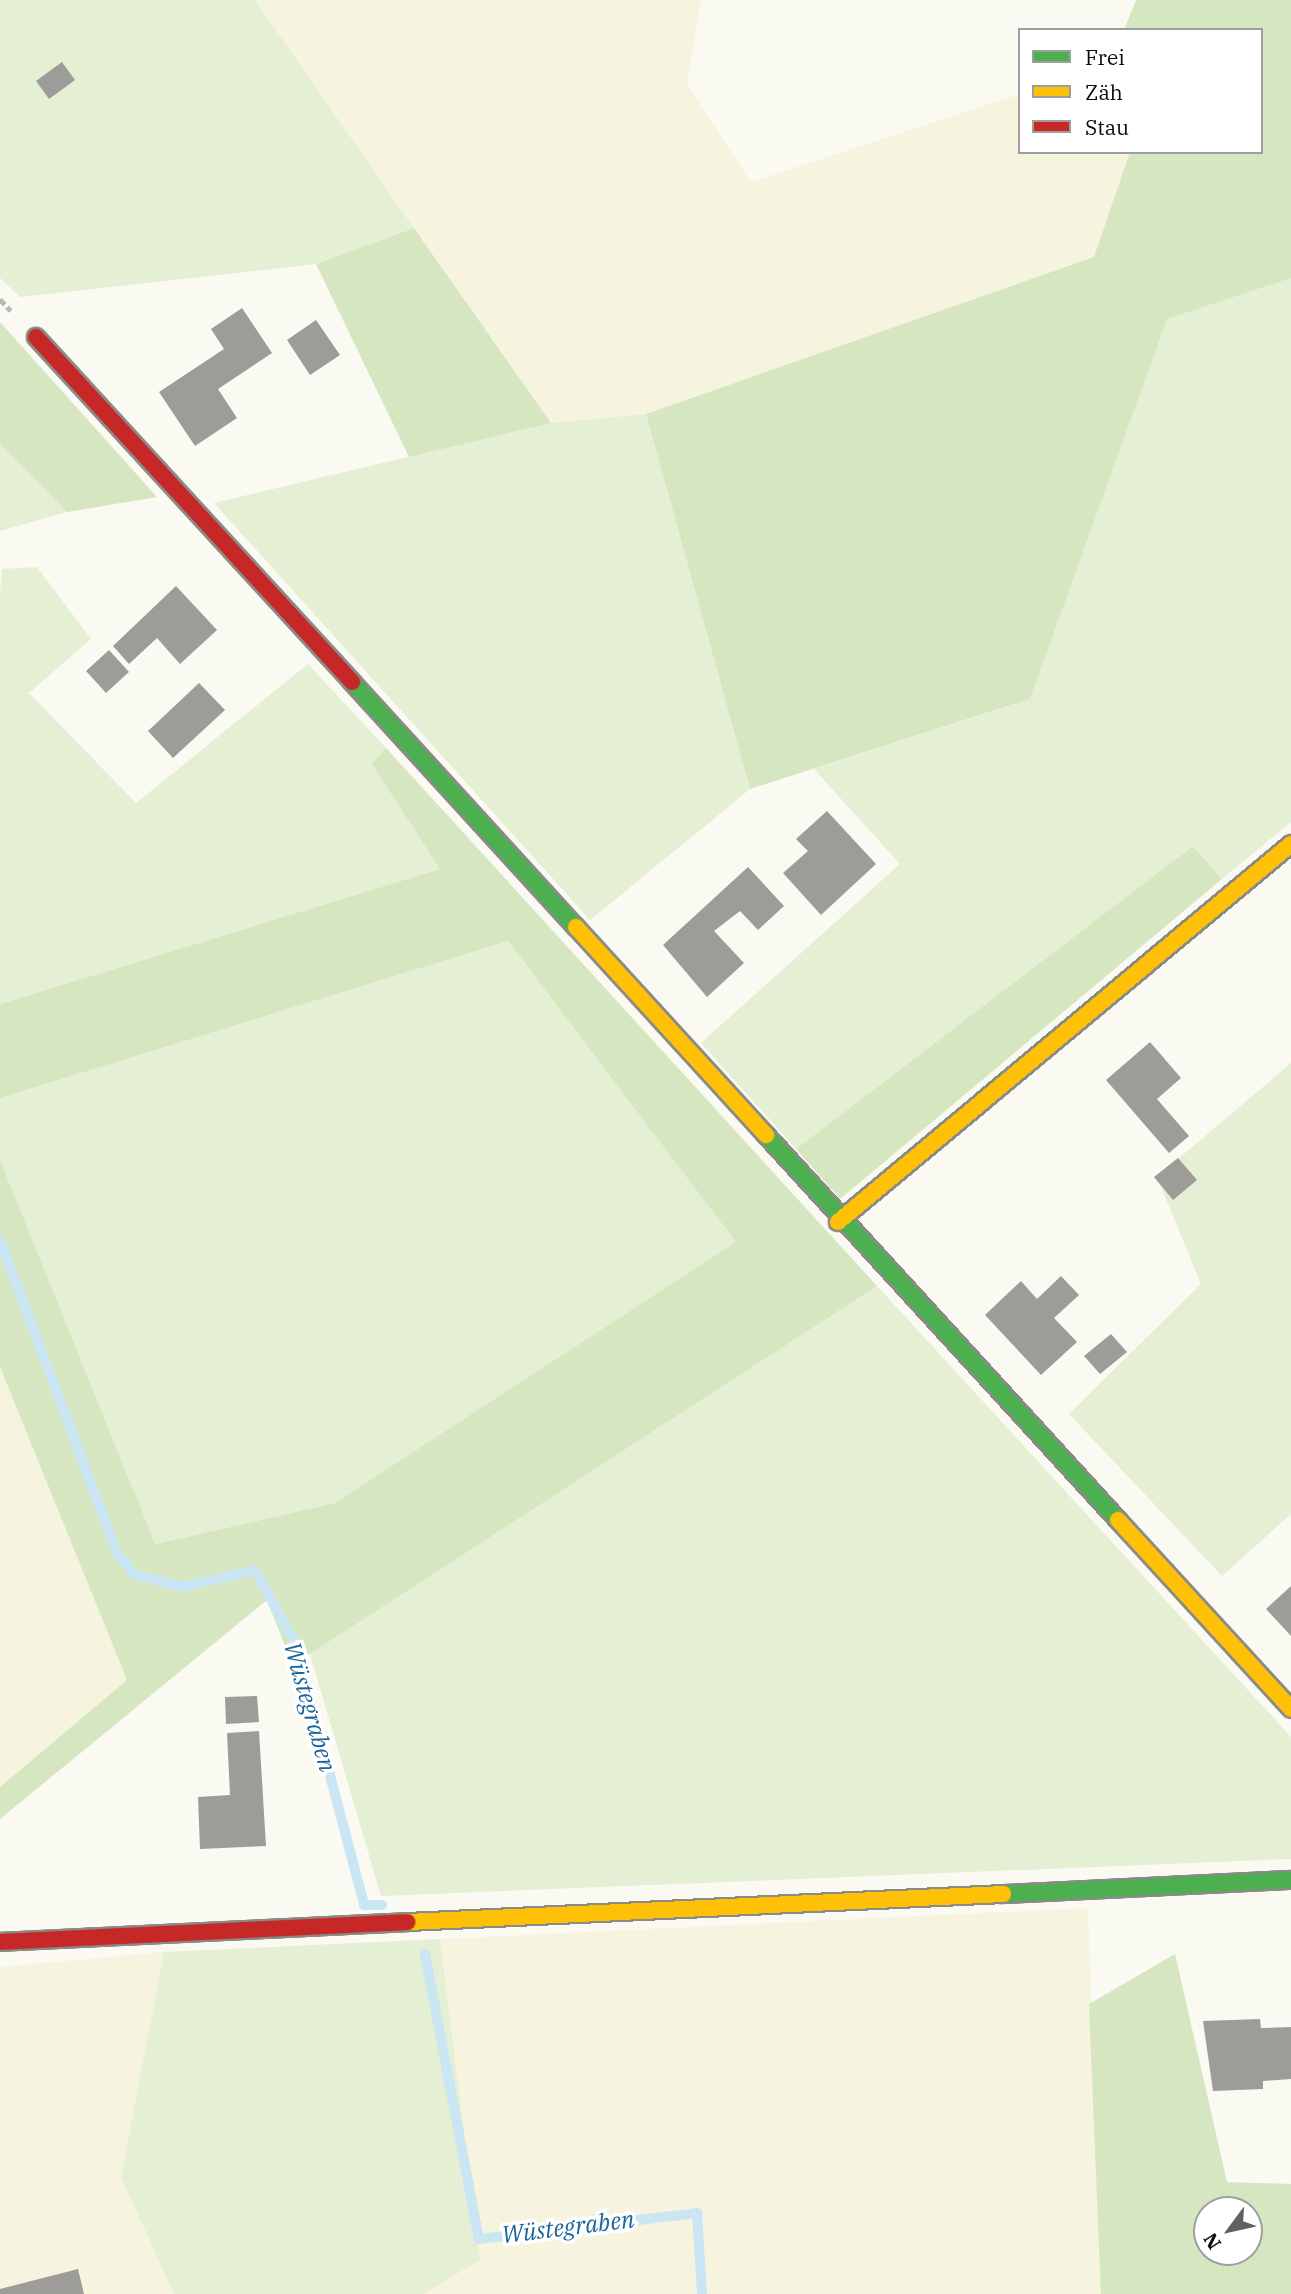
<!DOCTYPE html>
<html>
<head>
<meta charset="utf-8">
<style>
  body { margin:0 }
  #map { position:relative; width:1291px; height:2294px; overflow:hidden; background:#faf9f2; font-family:"IBM Plex Serif",serif }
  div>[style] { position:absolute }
  .farmland>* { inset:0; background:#f6f4df }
  .green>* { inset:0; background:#e4efd3 }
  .forest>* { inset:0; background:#d5e6c1 }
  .stream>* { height:10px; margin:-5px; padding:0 5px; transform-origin:5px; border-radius:5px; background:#cae5f3 }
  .building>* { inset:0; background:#9d9c98 }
  .path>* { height:4.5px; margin-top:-2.25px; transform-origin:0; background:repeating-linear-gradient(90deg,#b8b8b6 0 7px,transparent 0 10.5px) }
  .roads { filter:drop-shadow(2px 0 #8a8a87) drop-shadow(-2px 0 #8a8a87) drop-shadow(0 2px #8a8a87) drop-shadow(0 -2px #8a8a87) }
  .fast>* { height:16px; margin:-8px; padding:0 8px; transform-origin:8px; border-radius:8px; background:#4caf50 }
  .slow>* { height:16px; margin:-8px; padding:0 8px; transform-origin:8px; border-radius:8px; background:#ffc107 }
  .jam>* { height:16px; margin:-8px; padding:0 8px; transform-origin:8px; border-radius:8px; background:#c62828 }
  span { translate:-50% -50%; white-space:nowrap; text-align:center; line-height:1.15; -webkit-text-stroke:7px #fff; paint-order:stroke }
  .water-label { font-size:24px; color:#1b659a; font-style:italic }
  .legend { position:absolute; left:1018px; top:28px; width:245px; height:126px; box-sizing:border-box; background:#fff; border:2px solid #9e9e9e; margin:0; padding:9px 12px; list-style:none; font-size:21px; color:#0d0d0d }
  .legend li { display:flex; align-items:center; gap:14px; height:35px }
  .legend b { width:35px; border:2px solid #9e9e9e }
  .north { position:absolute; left:1193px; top:2196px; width:70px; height:70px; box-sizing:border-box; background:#fff; border:2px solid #9e9e9e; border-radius:50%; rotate:237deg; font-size:19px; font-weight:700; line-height:28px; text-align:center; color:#0d0d0d }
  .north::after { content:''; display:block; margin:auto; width:24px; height:32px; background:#60605d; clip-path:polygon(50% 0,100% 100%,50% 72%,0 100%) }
</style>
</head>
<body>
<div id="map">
  <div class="farmland">
    <i style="clip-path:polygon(255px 0,701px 0,687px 84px,751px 182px,1020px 94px,1020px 152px,1130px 152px,1094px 257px,646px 414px,551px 423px)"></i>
    <i style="clip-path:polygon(0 1367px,127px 1680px,0 1787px)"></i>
    <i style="clip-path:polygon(1088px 1908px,1102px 2294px,423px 2294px,480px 2260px,440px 1939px)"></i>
    <i style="clip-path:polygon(164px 1952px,121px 2177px,174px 2294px,0 2294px,0 1967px)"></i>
  </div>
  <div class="green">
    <i style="clip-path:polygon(0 0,255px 0,414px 228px,316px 264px,20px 297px,0 278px)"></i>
    <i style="clip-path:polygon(1291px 278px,1291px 822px,1222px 879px,1193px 846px,796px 1149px,701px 1043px,900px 864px,814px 769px,1030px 699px,1167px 318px)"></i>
    <i style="clip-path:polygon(646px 414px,750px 789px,590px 920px,214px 503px,551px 423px)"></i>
    <i style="clip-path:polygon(0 444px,67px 512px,0 531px)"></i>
    <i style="clip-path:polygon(37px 567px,91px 639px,29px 693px,136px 803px,308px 664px,386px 748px,373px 764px,440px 869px,0 1004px,0 595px,2px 569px)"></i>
    <i style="clip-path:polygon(508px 941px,737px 1242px,335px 1503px,154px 1544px,0 1160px,0 1098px)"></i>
    <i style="clip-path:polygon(1291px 1063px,1291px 1514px,1222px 1576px,1069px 1414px,1201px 1284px,1157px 1177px)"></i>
    <i style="clip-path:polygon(877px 1286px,1291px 1737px,1291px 1859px,381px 1896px,310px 1654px)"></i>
    <i style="clip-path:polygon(440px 1939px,480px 2260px,423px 2294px,174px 2294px,121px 2177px,164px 1952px)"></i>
  </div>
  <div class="forest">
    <i style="clip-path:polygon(1136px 0,1291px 0,1291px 278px,1167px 319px,1030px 699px,750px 789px,646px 414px,1094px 257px,1130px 152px,1261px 152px,1261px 30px,1124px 30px)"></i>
    <i style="clip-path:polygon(414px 228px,551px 423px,409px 457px,316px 264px)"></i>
    <i style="clip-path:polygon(0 322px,157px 497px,67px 512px,0 444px)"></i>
    <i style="clip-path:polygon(386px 748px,877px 1286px,310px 1654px,290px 1659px,267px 1600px,0 1819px,0 1787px,127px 1680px,0 1367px,0 1160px,155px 1544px,335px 1503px,736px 1242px,508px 941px,0 1098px,0 1004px,440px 869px,372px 764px)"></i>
    <i style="clip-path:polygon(1193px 846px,1222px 879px,840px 1199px,796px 1149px)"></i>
    <i style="clip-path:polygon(evenodd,1175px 1954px,1227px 2182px,1291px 2184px,1291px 2294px,1101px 2294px,1089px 2004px,1175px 1954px,1207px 2210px,1249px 2210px,1249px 2252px,1207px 2252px,1207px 2210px)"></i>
  </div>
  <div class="stream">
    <i style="left:0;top:1240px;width:336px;rotate:69.5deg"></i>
    <i style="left:118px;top:1555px;width:25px;rotate:50deg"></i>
    <i style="left:134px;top:1574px;width:50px;rotate:15.2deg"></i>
    <i style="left:182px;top:1587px;width:75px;rotate:-13.1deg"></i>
    <i style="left:255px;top:1570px;width:83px;rotate:61.3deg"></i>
    <i style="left:295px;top:1643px;width:271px;rotate:75.2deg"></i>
    <i style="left:364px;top:1905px;width:18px"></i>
    <i style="left:425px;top:1954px;width:290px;rotate:79.3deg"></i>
    <i style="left:479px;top:2239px;width:220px;rotate:-6.8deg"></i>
    <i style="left:697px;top:2213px;width:81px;rotate:86.5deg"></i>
  </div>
  <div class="building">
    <i style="clip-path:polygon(62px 62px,75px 80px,49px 99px,36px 81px)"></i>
    <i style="clip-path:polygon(242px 308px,272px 353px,218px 389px,237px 418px,195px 446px,159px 392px,224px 349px,211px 329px)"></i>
    <i style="clip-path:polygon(316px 320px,340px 355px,310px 375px,287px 340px)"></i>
    <i style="clip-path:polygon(176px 586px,217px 630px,180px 664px,157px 638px,129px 664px,113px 646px)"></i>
    <i style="clip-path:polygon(109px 650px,129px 672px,106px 693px,86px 671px)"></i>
    <i style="clip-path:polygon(199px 683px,225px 710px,173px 758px,148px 731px)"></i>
    <i style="clip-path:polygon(827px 811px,876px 864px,821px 915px,783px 873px,808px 851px,796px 839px)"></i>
    <i style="clip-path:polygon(748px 867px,784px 906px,758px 930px,740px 911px,714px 931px,744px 963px,707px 997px,663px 945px)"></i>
    <i style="clip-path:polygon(1150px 1042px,1181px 1078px,1157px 1099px,1189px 1136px,1169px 1153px,1106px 1080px)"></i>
    <i style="clip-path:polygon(1178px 1158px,1197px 1180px,1173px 1200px,1154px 1177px)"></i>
    <i style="clip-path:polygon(1061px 1276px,1079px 1295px,1054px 1318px,1077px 1342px,1041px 1375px,985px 1315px,1021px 1281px,1037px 1299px)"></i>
    <i style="clip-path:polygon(1111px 1334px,1127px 1352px,1100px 1374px,1084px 1356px)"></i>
    <i style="clip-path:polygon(1291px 1586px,1291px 1636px,1266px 1609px)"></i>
    <i style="clip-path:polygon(257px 1696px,259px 1722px,226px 1724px,225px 1697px)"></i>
    <i style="clip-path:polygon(259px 1731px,266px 1846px,200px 1849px,198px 1797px,230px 1795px,227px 1733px)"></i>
    <i style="clip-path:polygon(1260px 2019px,1261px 2028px,1291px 2027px,1291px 2079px,1263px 2081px,1263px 2089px,1213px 2091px,1203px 2021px)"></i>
    <i style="clip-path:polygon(78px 2269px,84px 2294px,0 2294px,0 2289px)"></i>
  </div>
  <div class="path">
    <i style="left:0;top:299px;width:16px;rotate:47deg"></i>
  </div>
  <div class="roads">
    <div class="fast">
      <i style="left:352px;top:682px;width:332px;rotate:47.6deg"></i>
      <i style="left:766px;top:1135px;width:522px;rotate:47.56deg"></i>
      <i style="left:1003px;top:1894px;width:288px;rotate:-2.8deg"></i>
    </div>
    <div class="slow">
      <i style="left:576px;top:927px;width:282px;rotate:47.6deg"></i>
      <i style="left:838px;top:1222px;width:590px;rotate:-39.84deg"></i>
      <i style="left:1118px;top:1520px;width:256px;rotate:47.5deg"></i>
      <i style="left:408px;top:1922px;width:596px;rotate:-2.69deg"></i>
    </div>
    <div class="jam">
      <i style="left:36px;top:337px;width:468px;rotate:47.5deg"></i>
      <i style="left:0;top:1942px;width:408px;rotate:-2.8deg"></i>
    </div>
  </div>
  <div class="water-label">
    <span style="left:310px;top:1707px;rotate:74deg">Wüstegraben</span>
    <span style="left:568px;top:2227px;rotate:-7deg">Wüstegraben</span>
  </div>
  <ul class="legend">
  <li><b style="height:9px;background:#4caf50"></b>Frei</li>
  <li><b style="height:9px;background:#ffc107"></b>Zäh</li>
  <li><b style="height:9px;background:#c62828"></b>Stau</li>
  </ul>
  <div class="north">N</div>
</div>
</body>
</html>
